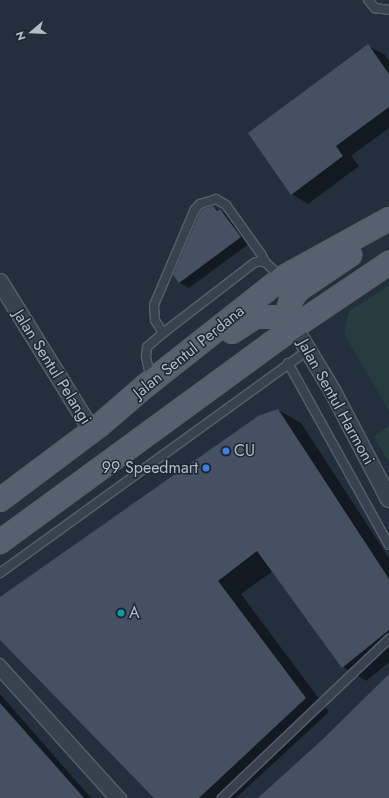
<!DOCTYPE html>
<html>
<head>
<meta charset="utf-8">
<style>
  body { margin:0 }
  #map { position:relative; width:389px; height:798px; overflow:hidden; background:#242f3e; font-family:Jost,sans-serif }
  div>[style] { position:absolute }
  .green>* { inset:0; background:#263c3f }
  .shadow>* { inset:0; background:#0007 }
  .building>* { inset:0; background:#455162 }
  .roads { filter:drop-shadow(1px 0 #565f6c) drop-shadow(-1px 0 #565f6c) drop-shadow(0 1px #565f6c) drop-shadow(0 -1px #565f6c) }
  .lane>* { height:8px; margin:-4px; padding:0 4px; transform-origin:4px; border-radius:4px; background:#38414e }
  .street>* { height:16px; margin:-8px; padding:0 8px; transform-origin:8px; border-radius:8px; background:#38414e }
  .primary>* { height:22px; margin:-11px; padding:0 11px; transform-origin:11px; border-radius:11px; background:#56606e }
  .dots>* { width:11px; height:11px; translate:-50% -50%; box-sizing:border-box; border:2px solid #1d2633; border-radius:50% }
  span { translate:-50% -50%; white-space:nowrap; text-align:center; line-height:1.15; -webkit-text-stroke:3px #1d2633; paint-order:stroke }
  .street-label { font-size:16px; color:#b4bcc9 }
  .poi-label { font-size:16px; color:#b4bcc9 }
  .left { translate:0 -50%; text-align:left }
  .right { translate:-100% -50%; text-align:right }
  .north { position:absolute; left:12px; top:12px; width:40px; height:40px; -webkit-text-stroke:3px #1d2633; paint-order:stroke; rotate:251deg; font-size:11px; font-weight:700; line-height:16px; text-align:center; color:#b4bcc9 }
  .north::after { content:''; display:block; margin:auto; width:14px; height:18px; background:#b4bcc9; clip-path:polygon(50% 0,100% 100%,50% 72%,0 100%) }
</style>
</head>
<body>
<div id="map">
  <div class="green">
    <i style="clip-path:polygon(389px 285px,389px 411px,344px 334px,349px 311px)"></i>
    <i style="clip-path:polygon(389px 425px,389px 462px,374px 437px)"></i>
  </div>
  <div class="shadow">
    <i style="clip-path:polygon(368px 46px,385px 55px,389px 61px,389px 128px,351px 156px,359px 166px,308px 204px,292px 194px)"></i>
    <i style="clip-path:polygon(213px 207px,230px 216px,250px 243px,189px 288px,180px 283px,174px 275px)"></i>
    <i style="clip-path:polygon(278px 410px,301px 423px,389px 558px,389px 662px,366px 681px,343px 667px,273px 571px,241px 594px,329px 712px,236px 798px,155px 798px,0 639px,0 598px)"></i>
    <i style="clip-path:polygon(0 694px,91px 798px,0 798px)"></i>
  </div>
  <div class="building">
    <i style="clip-path:polygon(368px 44px,389px 74px,389px 107px,336px 146px,343px 156px,291px 195px,248px 133px)"></i>
    <i style="clip-path:polygon(213px 206px,217px 211px,220px 209px,241px 237px,179px 283px,173px 275px,200px 212px,203px 209px)"></i>
    <i style="clip-path:polygon(278px 409px,389px 579px,389px 630px,342px 668px,257px 551px,218px 581px,306px 698px,199px 798px,154px 798px,0 640px,0 597px,258px 416px)"></i>
    <i style="clip-path:polygon(389px 674px,389px 798px,258px 798px,323px 739px)"></i>
    <i style="clip-path:polygon(0 703px,84px 798px,0 798px)"></i>
  </div>
  <div class="roads">
    <div class="lane">
      <i style="left:368px;top:0;width:11px;rotate:49deg"></i>
      <i style="left:375px;top:8px;width:14px;rotate:8deg"></i>
      <i style="left:163px;top:333px;width:15px;rotate:-122deg"></i>
      <i style="left:155px;top:320px;width:15px;rotate:-94deg"></i>
      <i style="left:154px;top:305px;width:104px;rotate:-66.9deg"></i>
      <i style="left:195px;top:209px;width:7px;rotate:-45deg"></i>
      <i style="left:200px;top:204px;width:17px;rotate:-17deg"></i>
      <i style="left:216px;top:199px;width:12px;rotate:31deg"></i>
      <i style="left:226px;top:205px;width:60px;rotate:54.5deg"></i>
      <i style="left:261px;top:254px;width:9px;rotate:63deg"></i>
      <i style="left:288px;top:363px;width:208px;rotate:61deg"></i>
      <i style="left:151px;top:379px;width:23px;rotate:-103deg"></i>
      <i style="left:146px;top:357px;width:10px;rotate:-84deg"></i>
      <i style="left:147px;top:347px;width:21px;rotate:-41deg"></i>
      <i style="left:163px;top:333px;width:115px;rotate:-37.6deg"></i>
      <i style="left:254px;top:263px;width:6px;rotate:-18deg"></i>
      <i style="left:260px;top:261px;width:5px;rotate:11deg"></i>
      <i style="left:265px;top:262px;width:22px;rotate:43deg"></i>
      <i style="left:0;top:573px;width:380px;rotate:-35.9deg"></i>
      <i style="left:0;top:663px;width:182px;rotate:47.9deg"></i>
      <i style="left:0;top:672px;width:169px;rotate:48.1deg"></i>
      <i style="left:222px;top:798px;width:231px;rotate:-43.6deg"></i>
    </div>
    <div class="street">
      <i style="left:0;top:282px;width:175px;rotate:58.3deg"></i>
      <i style="left:294px;top:327px;width:76px;rotate:59deg"></i>
      <i style="left:333px;top:392px;width:121px;rotate:62.4deg"></i>
    </div>
    <div class="primary">
      <i style="left:286px;top:317px;width:18px;rotate:-74deg"></i>
      <i style="left:291px;top:300px;width:12px;rotate:-55deg"></i>
      <i style="left:298px;top:290px;width:63px;rotate:-33.9deg"></i>
      <i style="left:232px;top:332px;width:27px;rotate:-33deg"></i>
      <i style="left:255px;top:317px;width:31px"></i>
      <i style="left:286px;top:317px;width:13px;rotate:51deg"></i>
      <i style="left:0;top:500px;width:125px;rotate:-36.9deg"></i>
      <i style="left:100px;top:425px;width:58px;rotate:-40.8deg"></i>
      <i style="left:144px;top:387px;width:176px;rotate:-38.3deg"></i>
      <i style="left:282px;top:278px;width:122px;rotate:-28.9deg"></i>
      <i style="left:0;top:542px;width:364px;rotate:-36.2deg"></i>
      <i style="left:294px;top:327px;width:115px;rotate:-34deg"></i>
    </div>
  </div>
  <div class="dots">
    <i style="left:226px;top:451px;background:#3f7fe0"></i>
    <i style="left:206px;top:468px;background:#3f7fe0"></i>
    <i style="left:121px;top:613px;background:#0f9aa8"></i>
  </div>
  <div class="street-label">
    <span style="left:189px;top:352px;rotate:-39deg">Jalan Sentul Perdana</span>
    <span style="left:52px;top:367px;rotate:58deg">Jalan Sentul Pelangi</span>
    <span style="left:336px;top:402px;rotate:61deg">Jalan Sentul Harmoni</span>
  </div>
  <div class="poi-label">
    <span class="left" style="left:234px;top:451px">CU</span>
    <span class="right" style="left:198px;top:468px">99 Speedmart</span>
    <span class="left" style="left:129px;top:613px">A</span>
  </div>
  <div class="north">N</div>
</div>
</body>
</html>
